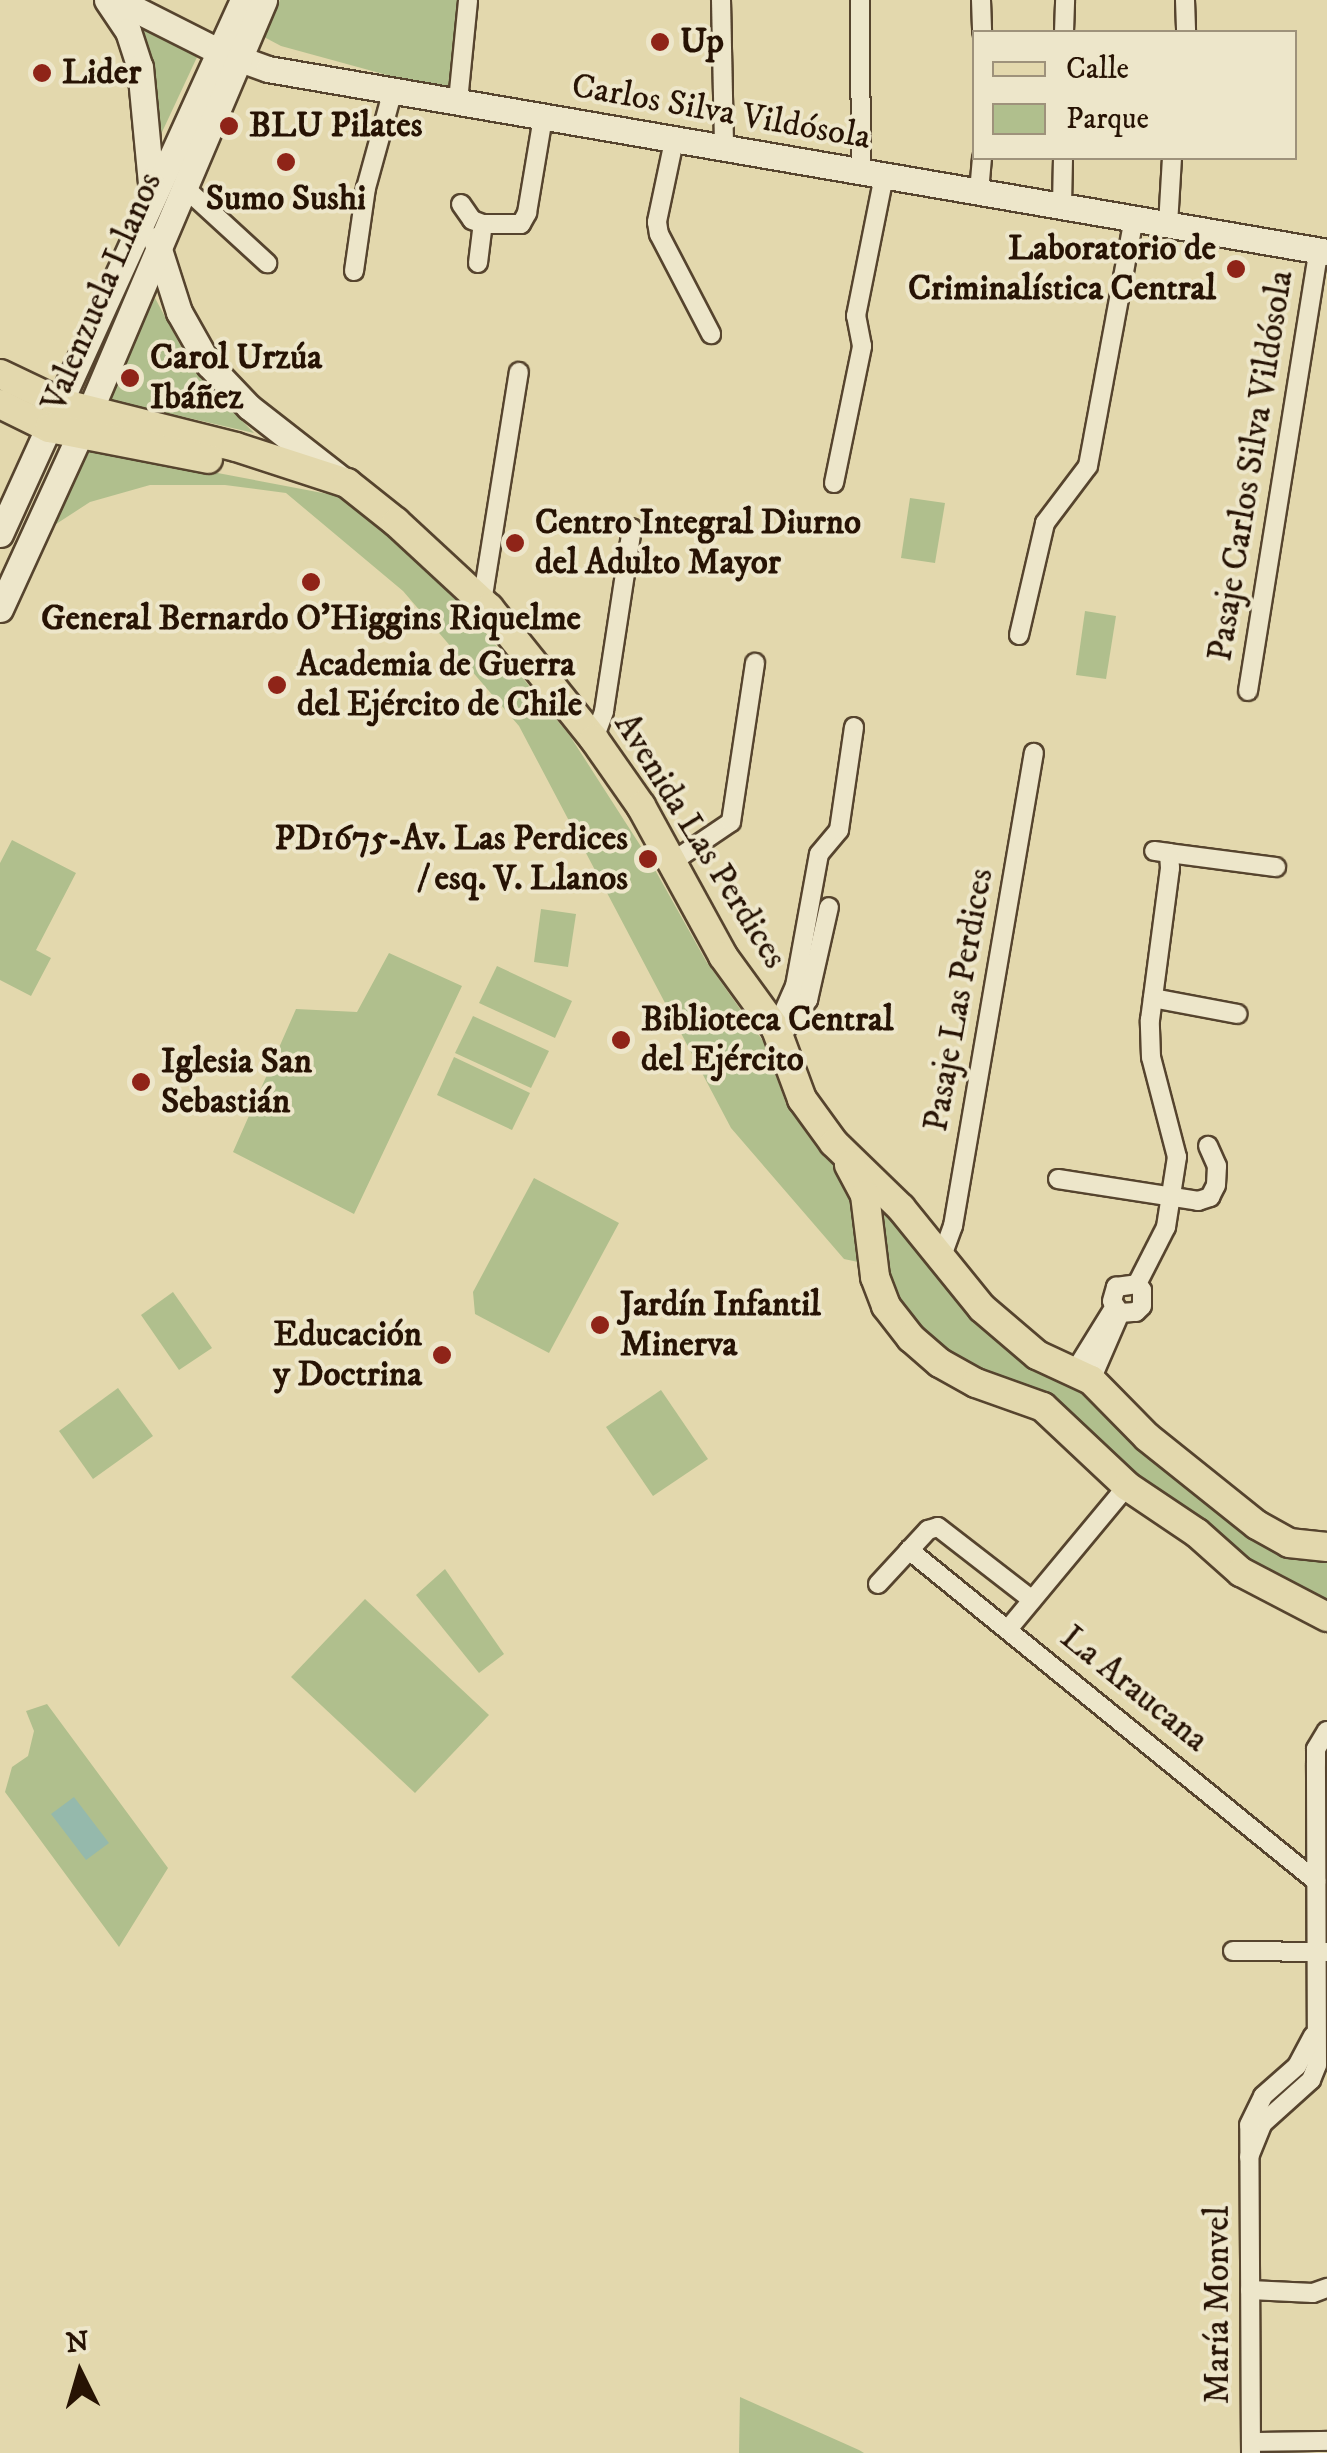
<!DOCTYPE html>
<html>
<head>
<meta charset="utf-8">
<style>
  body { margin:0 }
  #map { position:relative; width:1327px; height:2453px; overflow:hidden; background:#e3d8ad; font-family:"IM FELL DW Pica",serif }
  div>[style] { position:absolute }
  .green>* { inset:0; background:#b0bf8d }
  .water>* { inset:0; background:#95b9ac }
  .roads { filter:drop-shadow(2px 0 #56442e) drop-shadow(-2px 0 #56442e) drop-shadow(0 2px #56442e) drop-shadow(0 -2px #56442e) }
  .street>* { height:18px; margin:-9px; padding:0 9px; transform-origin:9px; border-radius:9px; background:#ede6ca }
  .secondary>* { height:25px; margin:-12.5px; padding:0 12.5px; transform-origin:12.5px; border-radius:12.5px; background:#ede6ca }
  .primary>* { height:28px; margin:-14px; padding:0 14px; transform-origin:14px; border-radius:14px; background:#e3d8ad }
  .dots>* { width:28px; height:28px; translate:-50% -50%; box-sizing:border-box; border:5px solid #ede6ca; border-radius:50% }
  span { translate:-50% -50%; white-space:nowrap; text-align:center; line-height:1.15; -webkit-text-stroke:8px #ede6ca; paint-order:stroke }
  .poi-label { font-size:35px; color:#271304; font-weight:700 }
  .left { translate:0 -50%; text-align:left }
  .right { translate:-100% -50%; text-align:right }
  .street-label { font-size:35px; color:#271304 }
  .legend { position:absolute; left:972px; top:30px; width:325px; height:130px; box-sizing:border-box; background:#ede6ca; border:2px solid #9e927b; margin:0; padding:12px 18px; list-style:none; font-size:30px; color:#271304 }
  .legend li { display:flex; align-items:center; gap:20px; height:50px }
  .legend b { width:50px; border:2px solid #9e927b }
  .north { position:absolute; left:30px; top:2323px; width:100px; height:100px; -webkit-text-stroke:8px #ede6ca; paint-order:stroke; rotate:355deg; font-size:28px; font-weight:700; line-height:40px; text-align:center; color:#271304 }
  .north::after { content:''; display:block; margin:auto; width:35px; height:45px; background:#271304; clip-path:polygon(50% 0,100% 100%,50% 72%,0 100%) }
</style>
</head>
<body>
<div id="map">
  <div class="green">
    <i style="clip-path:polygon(280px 0,457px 0,449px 92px,281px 46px,264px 37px)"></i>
    <i style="clip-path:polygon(132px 24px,198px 55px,156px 145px)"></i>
    <i style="clip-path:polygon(155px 298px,194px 371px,254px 433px,106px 399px)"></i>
    <i style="clip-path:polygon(91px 449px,349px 498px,468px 611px,570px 736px,649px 859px,706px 961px,765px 1044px,786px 1104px,816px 1147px,849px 1179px,859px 1222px,858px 1262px,844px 1259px,731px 1128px,519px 726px,403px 591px,286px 493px,225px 485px,150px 485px,90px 502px,50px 528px,82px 453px)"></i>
    <i style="clip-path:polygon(910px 498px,945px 503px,935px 563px,901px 558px)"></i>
    <i style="clip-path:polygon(1085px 611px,1116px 616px,1106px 679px,1076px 675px)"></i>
    <i style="clip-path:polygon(12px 840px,76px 873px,36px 950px,51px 958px,31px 996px,0 980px,0 863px)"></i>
    <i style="clip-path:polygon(541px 909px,576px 914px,568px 967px,534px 962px)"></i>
    <i style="clip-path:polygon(389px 953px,462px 986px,354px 1214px,233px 1152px,296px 1009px,357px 1012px)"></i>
    <i style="clip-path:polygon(497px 966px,572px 1001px,555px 1038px,479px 1003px)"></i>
    <i style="clip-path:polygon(473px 1016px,549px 1051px,531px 1088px,455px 1053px)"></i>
    <i style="clip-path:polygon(454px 1057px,530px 1093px,512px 1130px,437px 1095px)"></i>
    <i style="clip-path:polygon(534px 1178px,619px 1223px,549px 1353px,475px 1314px,473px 1292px)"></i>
    <i style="clip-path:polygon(864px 1191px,1143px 1444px,1327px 1551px,1327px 1612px,1251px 1577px,1092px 1448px,977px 1381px,888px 1300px)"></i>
    <i style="clip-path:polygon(173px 1292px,212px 1348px,179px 1370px,141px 1315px)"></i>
    <i style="clip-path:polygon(118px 1388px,153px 1436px,93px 1479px,59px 1431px)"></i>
    <i style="clip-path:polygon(661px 1390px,708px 1459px,653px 1496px,606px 1427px)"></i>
    <i style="clip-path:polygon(445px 1569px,504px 1654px,479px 1673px,416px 1595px)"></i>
    <i style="clip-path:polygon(365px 1599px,489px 1715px,415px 1793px,291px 1677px)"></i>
    <i style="clip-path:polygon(47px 1704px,168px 1868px,119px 1947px,5px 1792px,12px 1767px,28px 1756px,34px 1731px,26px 1711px)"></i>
    <i style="clip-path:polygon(740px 2397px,859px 2450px,864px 2453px,739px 2453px)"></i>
  </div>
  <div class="water">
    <i style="clip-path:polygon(74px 1797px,109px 1843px,86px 1860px,51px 1814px)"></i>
  </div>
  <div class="roads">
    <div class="street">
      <i style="left:721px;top:0;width:149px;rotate:88.8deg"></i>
      <i style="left:860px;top:0;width:172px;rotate:89.7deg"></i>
      <i style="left:981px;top:0;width:32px;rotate:88deg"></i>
      <i style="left:1185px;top:0;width:32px;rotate:88deg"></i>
      <i style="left:1064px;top:32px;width:32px;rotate:-88deg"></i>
      <i style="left:458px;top:101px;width:101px;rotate:-84.3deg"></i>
      <i style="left:674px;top:141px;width:83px;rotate:101.9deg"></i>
      <i style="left:657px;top:222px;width:12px;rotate:81deg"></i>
      <i style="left:659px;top:234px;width:113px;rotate:62.5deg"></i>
      <i style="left:184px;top:187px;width:113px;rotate:42.5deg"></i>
      <i style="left:979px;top:192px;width:34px;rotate:-85deg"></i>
      <i style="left:461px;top:204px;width:19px;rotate:55deg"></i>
      <i style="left:472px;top:220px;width:12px;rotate:20deg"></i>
      <i style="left:483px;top:224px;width:38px"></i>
      <i style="left:521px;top:224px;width:13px;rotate:-61deg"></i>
      <i style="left:527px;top:213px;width:97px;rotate:-80.5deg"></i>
      <i style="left:1062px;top:206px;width:48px;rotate:-88.8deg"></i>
      <i style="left:1168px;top:225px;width:67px;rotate:-86.6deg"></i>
      <i style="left:478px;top:263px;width:39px;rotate:-83deg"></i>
      <i style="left:354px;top:271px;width:84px;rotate:-81.8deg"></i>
      <i style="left:366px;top:188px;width:102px;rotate:-74.6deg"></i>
      <i style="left:834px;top:483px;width:140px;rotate:-78.4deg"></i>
      <i style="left:862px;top:346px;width:31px;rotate:-101deg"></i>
      <i style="left:856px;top:316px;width:143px;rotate:-78.7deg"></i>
      <i style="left:482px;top:602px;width:233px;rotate:-80.9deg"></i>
      <i style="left:1019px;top:635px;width:115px;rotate:-76.9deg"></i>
      <i style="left:1045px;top:523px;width:71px;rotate:-53deg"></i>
      <i style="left:1088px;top:466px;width:251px;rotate:-79.5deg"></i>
      <i style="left:1248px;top:691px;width:447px;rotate:-80.9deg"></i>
      <i style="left:594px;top:739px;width:30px;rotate:-70deg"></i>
      <i style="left:604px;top:711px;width:185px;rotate:-81.3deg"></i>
      <i style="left:1169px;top:853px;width:108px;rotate:7.5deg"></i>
      <i style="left:672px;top:862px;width:71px;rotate:-34.1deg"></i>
      <i style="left:731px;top:822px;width:161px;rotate:-81.4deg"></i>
      <i style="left:1153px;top:998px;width:86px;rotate:10.7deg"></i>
      <i style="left:776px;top:1029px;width:47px;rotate:-66.2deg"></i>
      <i style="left:795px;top:986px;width:134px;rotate:-79.7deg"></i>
      <i style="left:819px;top:854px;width:31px;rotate:-50deg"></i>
      <i style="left:839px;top:830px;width:104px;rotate:-81.7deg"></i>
      <i style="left:782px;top:1035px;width:44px;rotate:-53.4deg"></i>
      <i style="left:808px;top:1000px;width:95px;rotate:-77.3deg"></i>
      <i style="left:1058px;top:1179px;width:142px;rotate:8.9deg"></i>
      <i style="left:1198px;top:1201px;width:13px;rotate:-18deg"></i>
      <i style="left:1210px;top:1197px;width:13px;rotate:-63deg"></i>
      <i style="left:1216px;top:1185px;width:19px;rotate:-87deg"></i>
      <i style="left:1217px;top:1166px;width:22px;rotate:-114deg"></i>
      <i style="left:942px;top:1256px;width:32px;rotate:-70deg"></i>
      <i style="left:953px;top:1226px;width:480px;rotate:-80.3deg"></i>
      <i style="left:1137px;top:1284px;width:64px;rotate:-63deg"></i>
      <i style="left:1166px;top:1227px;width:71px;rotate:-81.1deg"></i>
      <i style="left:1177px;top:1157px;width:103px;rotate:-104.6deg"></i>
      <i style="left:1151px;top:1057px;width:37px;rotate:-92deg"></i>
      <i style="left:1150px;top:1020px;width:153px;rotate:-82.5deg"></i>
      <i style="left:1170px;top:868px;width:15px;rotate:-94deg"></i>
      <i style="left:1169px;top:853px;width:15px;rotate:-172deg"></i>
      <i style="left:1120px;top:1313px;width:14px;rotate:-124deg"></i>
      <i style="left:1112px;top:1301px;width:15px;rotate:-74deg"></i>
      <i style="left:1116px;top:1287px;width:21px;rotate:-8deg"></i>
      <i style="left:1120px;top:1313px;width:16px;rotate:-4deg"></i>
      <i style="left:1136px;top:1312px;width:8px;rotate:-45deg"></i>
      <i style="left:1142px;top:1306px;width:16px;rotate:-90deg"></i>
      <i style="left:1142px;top:1290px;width:8px;rotate:-130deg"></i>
      <i style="left:1075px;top:1371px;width:74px;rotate:-58.2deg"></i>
      <i style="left:1091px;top:1380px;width:73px;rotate:-66.6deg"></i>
      <i style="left:909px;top:1550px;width:525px;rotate:39.12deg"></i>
      <i style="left:878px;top:1584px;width:74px;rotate:-47.2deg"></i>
      <i style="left:928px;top:1530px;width:10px;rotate:-17deg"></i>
      <i style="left:938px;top:1527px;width:119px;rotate:37.8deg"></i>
      <i style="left:1009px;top:1628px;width:185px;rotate:-50.3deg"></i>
      <i style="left:1233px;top:1951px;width:94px;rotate:0.6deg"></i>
      <i style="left:1249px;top:2157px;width:35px;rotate:-68deg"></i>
      <i style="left:1262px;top:2124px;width:66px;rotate:-41.9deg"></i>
      <i style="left:1311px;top:2080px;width:16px;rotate:-68deg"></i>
      <i style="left:1317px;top:2065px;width:302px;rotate:-90.2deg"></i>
      <i style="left:1316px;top:1763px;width:14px;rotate:-90deg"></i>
      <i style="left:1316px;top:1749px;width:21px;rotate:-59deg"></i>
      <i style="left:1250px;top:2290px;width:63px;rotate:2.7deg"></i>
      <i style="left:1313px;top:2293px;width:15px;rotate:-20deg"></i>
      <i style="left:1251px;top:2442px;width:76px;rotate:-0.8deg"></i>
      <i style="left:1251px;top:2453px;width:328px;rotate:-90.3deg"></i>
      <i style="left:1249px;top:2125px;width:32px;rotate:-64deg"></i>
      <i style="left:1263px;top:2096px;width:45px;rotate:-41.4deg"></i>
      <i style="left:1297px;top:2066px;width:34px;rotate:-62deg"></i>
    </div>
    <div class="secondary">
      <i style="left:107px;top:0;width:37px;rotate:56deg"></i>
      <i style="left:128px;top:31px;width:38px;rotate:72deg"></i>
      <i style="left:140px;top:67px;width:129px;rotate:84.6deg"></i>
      <i style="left:117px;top:0;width:113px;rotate:26.8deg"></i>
      <i style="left:218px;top:51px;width:53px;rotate:19.8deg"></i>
      <i style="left:268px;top:69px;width:1075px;rotate:9.8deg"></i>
      <i style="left:156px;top:240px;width:76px;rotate:72.3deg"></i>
      <i style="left:179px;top:312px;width:61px;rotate:60.5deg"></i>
      <i style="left:209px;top:365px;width:58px;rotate:46.4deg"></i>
      <i style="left:249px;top:407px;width:115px;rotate:38deg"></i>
      <i style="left:0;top:534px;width:587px;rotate:-65.53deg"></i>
      <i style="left:0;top:609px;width:192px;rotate:-65.4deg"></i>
      <i style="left:80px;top:434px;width:471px;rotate:-67deg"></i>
    </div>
    <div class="primary">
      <i style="left:0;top:374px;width:68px;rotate:25.4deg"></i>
      <i style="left:61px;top:403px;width:180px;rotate:14.1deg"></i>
      <i style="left:236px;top:447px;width:117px;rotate:18deg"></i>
      <i style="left:347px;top:483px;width:63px;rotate:38.5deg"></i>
      <i style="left:396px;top:522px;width:127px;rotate:42.8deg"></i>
      <i style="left:489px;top:608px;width:168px;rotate:51.3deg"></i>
      <i style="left:594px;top:739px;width:82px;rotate:55deg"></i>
      <i style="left:641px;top:806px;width:171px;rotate:61.3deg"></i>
      <i style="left:723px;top:956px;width:90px;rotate:54deg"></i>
      <i style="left:776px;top:1029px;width:75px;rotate:69.6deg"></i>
      <i style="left:802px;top:1099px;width:54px;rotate:54deg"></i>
      <i style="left:834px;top:1143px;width:93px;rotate:44.1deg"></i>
      <i style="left:901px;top:1208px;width:129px;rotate:51deg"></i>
      <i style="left:982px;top:1308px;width:72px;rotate:40.5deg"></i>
      <i style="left:1037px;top:1355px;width:60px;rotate:24.8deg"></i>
      <i style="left:1091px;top:1380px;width:80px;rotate:45.5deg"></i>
      <i style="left:1147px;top:1437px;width:141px;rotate:38.7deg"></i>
      <i style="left:1257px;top:1525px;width:37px;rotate:29deg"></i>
      <i style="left:1289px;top:1543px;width:38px;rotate:6deg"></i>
      <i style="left:0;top:404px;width:55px;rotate:26.1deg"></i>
      <i style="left:49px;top:428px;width:162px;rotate:11deg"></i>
      <i style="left:849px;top:1165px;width:34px;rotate:62deg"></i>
      <i style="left:865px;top:1195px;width:83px;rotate:83deg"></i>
      <i style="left:875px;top:1277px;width:31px;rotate:69deg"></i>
      <i style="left:886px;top:1306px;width:41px;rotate:52deg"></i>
      <i style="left:911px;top:1338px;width:38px;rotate:41deg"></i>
      <i style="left:940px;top:1363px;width:41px;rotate:29.1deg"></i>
      <i style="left:976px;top:1383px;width:71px;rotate:19.7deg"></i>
      <i style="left:1043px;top:1407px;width:115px;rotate:43.2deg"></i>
      <i style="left:1127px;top:1486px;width:84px;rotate:33.9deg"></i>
      <i style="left:1197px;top:1533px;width:59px;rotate:41.6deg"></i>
      <i style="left:1241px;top:1572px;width:97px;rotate:27.6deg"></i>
    </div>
  </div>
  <div class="dots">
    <i style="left:660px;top:42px;background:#8f2418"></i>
    <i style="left:42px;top:73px;background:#8f2418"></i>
    <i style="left:229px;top:126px;background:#8f2418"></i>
    <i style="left:286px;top:162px;background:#8f2418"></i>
    <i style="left:1236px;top:269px;background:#8f2418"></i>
    <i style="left:130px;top:378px;background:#8f2418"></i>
    <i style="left:515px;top:543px;background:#8f2418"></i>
    <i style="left:311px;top:582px;background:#8f2418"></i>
    <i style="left:277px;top:685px;background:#8f2418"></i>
    <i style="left:648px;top:859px;background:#8f2418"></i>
    <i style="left:621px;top:1040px;background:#8f2418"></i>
    <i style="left:141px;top:1082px;background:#8f2418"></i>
    <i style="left:600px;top:1325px;background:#8f2418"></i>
    <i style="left:442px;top:1355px;background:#8f2418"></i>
  </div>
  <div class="poi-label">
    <span class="left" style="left:680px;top:42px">Up</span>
    <span class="left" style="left:62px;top:73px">Lider</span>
    <span class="left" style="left:249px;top:126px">BLU Pilates</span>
    <span style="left:286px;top:199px">Sumo Sushi</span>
    <span class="right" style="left:1216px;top:269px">Laboratorio de<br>Criminalística Central</span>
    <span class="left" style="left:150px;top:378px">Carol Urzúa<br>Ibáñez</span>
    <span class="left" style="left:535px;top:543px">Centro Integral Diurno<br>del Adulto Mayor</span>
    <span style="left:311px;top:619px">General Bernardo O’Higgins Riquelme</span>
    <span class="left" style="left:297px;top:685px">Academia de Guerra<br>del Ejército de Chile</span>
    <span class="right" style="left:628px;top:859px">PD1675-Av. Las Perdices<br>/ esq. V. Llanos</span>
    <span class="left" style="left:641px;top:1040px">Biblioteca Central<br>del Ejército</span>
    <span class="left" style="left:161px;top:1082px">Iglesia San<br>Sebastián</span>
    <span class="left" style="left:620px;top:1325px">Jardín Infantil<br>Minerva</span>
    <span class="right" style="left:422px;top:1355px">Educación<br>y Doctrina</span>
  </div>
  <div class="street-label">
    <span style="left:721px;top:112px;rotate:10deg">Carlos Silva Vildósola</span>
    <span style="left:102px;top:292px;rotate:-67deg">Valenzuela Llanos</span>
    <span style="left:1251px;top:466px;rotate:-81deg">Pasaje Carlos Silva Vildósola</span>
    <span style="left:700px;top:841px;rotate:58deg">Avenida Las Perdices</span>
    <span style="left:959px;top:1000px;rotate:-80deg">Pasaje Las Perdices</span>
    <span style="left:1134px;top:1689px;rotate:39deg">La Araucana</span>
    <span style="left:1218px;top:2305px;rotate:-90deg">María Monvel</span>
  </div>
  <ul class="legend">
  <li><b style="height:12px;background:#e3d8ad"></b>Calle</li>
  <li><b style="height:28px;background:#b0bf8d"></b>Parque</li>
  </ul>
  <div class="north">N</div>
</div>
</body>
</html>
